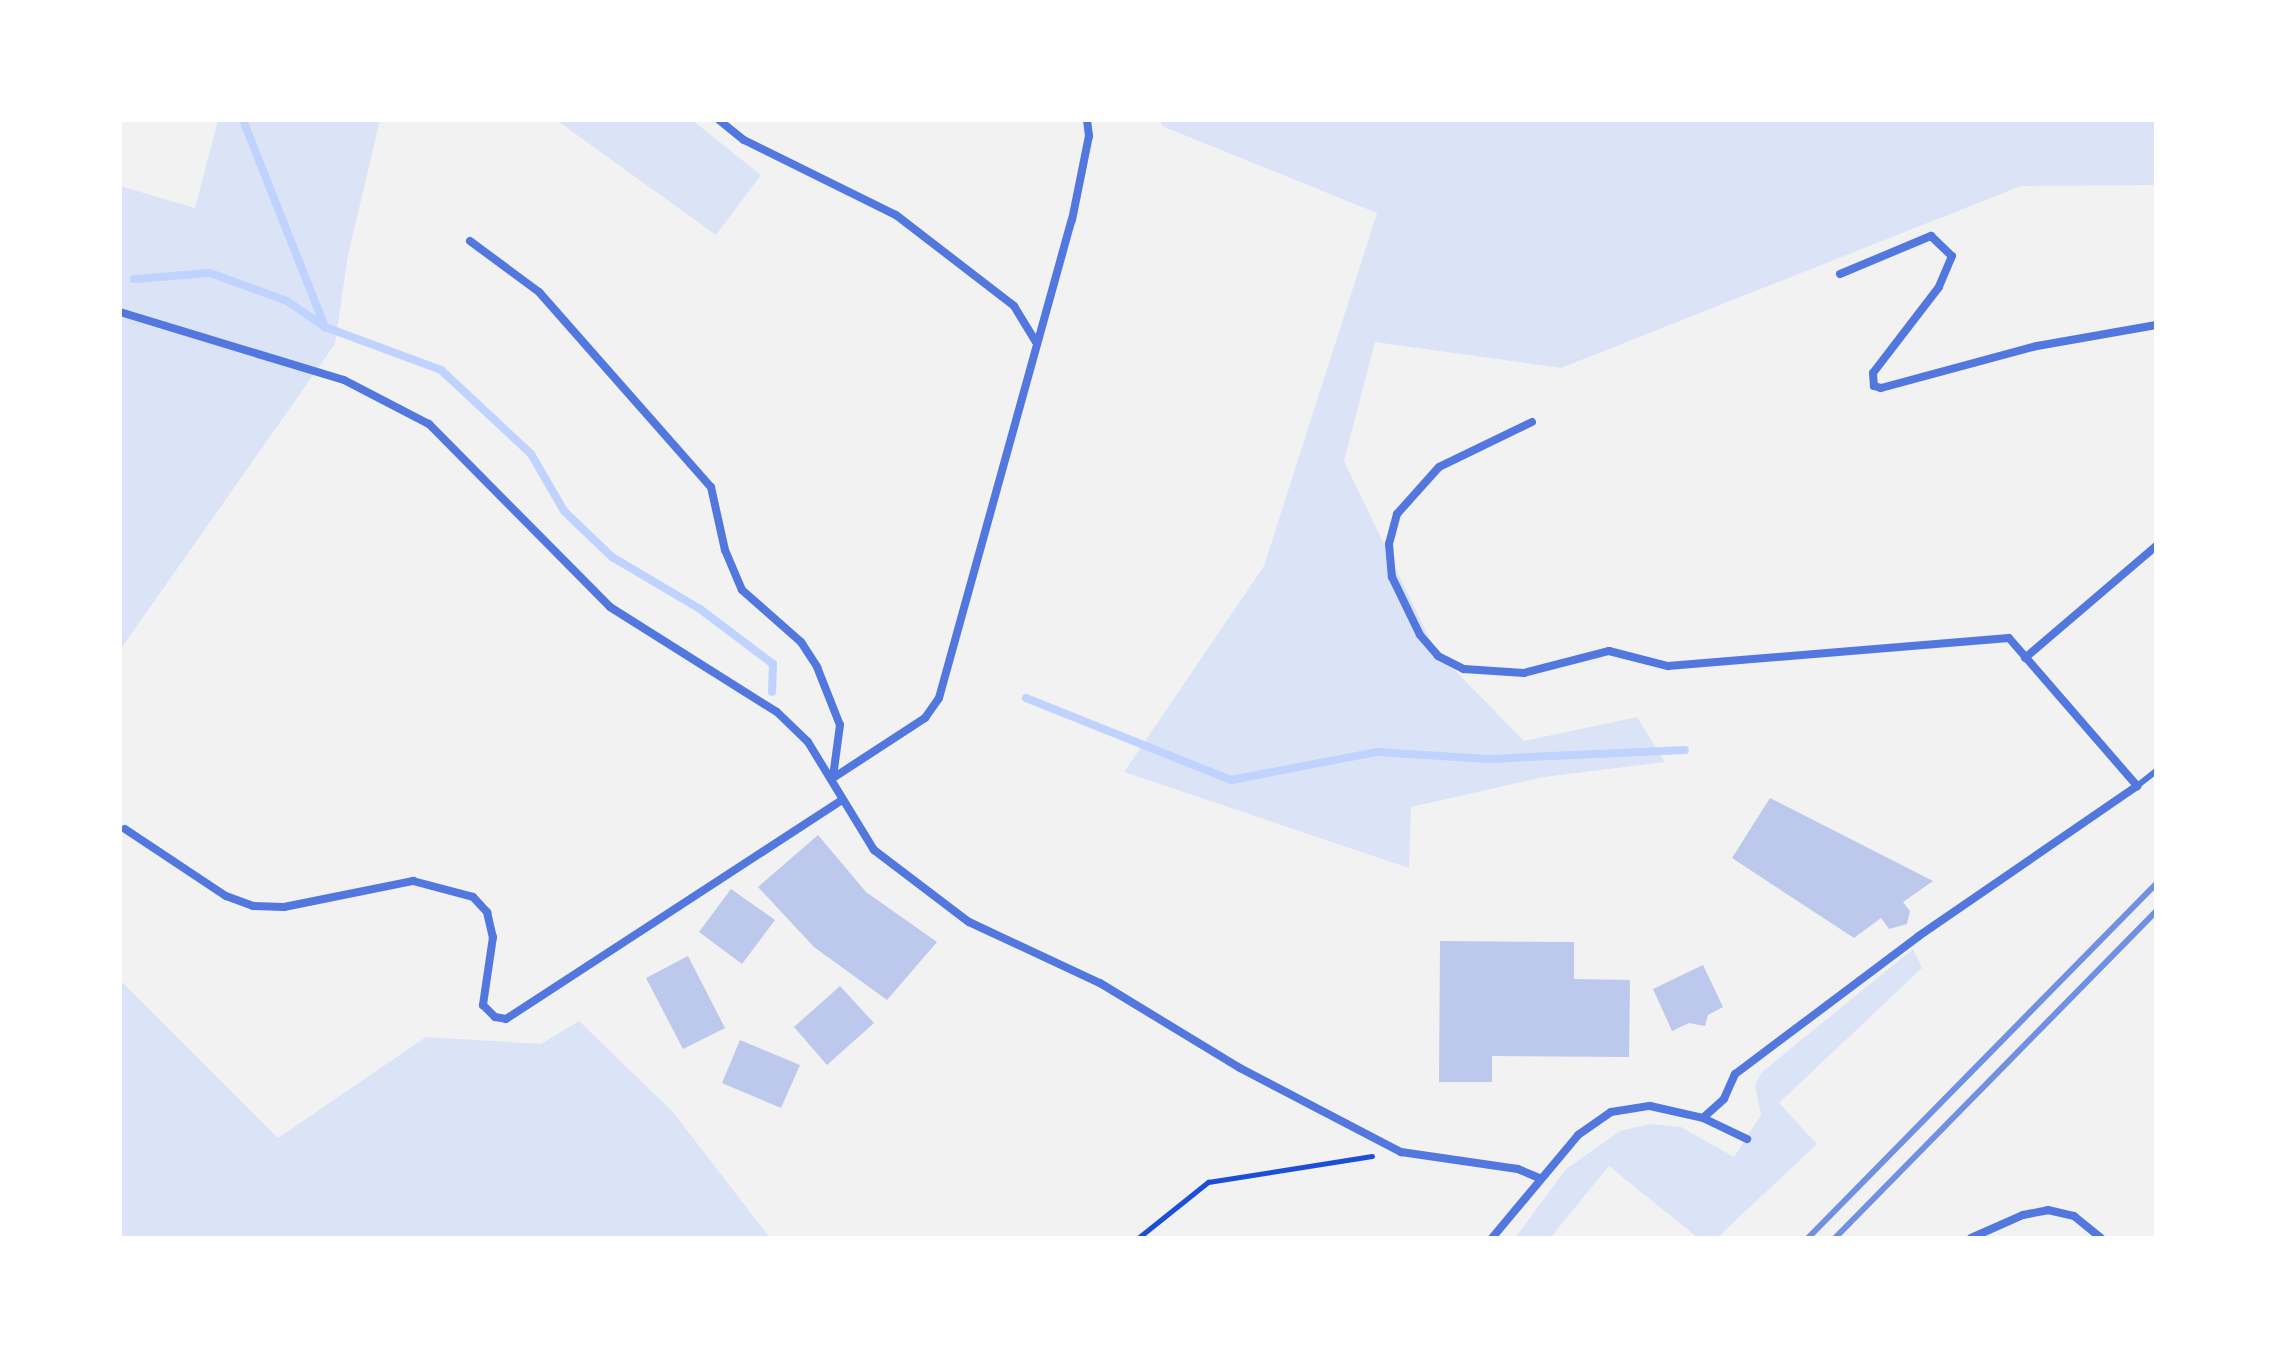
<!DOCTYPE html>
<html>
<head>
<meta charset="utf-8">
<style>
  body { margin:0 }
  #map { position:relative; width:2276px; height:1358px; overflow:hidden; background:#f2f2f2; font-family:"Titillium Web",sans-serif }
  div>[style] { position:absolute }
  .green>* { inset:0; background:#dbe4f7 }
  .stream>* { height:8px; margin:-4px; padding:0 4px; transform-origin:4px; border-radius:4px; background:#bfd3fe }
  .building>* { inset:0; background:#bdc9ec }
  .path>* { height:5px; margin:-2.5px; padding:0 2.5px; transform-origin:2.5px; border-radius:2.5px; background:#1d4ed8 }
  .service>* { height:6px; margin:-3px; padding:0 3px; transform-origin:3px; border-radius:3px; background:#5277de }
  .minor>* { height:8px; margin:-4px; padding:0 4px; transform-origin:4px; border-radius:4px; background:#5277de }
  .rail>* { height:6px; margin:-3px; padding:0 3px; transform-origin:3px; border-radius:3px; background:#7290e2 }
  span { translate:-50% -50%; white-space:nowrap; text-align:center; line-height:1.15; -webkit-text-stroke:6px #fff; paint-order:stroke }
  .frame { position:absolute; inset:0; border:122px solid #fff; pointer-events:none }
</style>
</head>
<body>
<div id="map">
  <div class="green">
    <i style="clip-path:polygon(218px 120px,380px 120px,348px 255px,335px 344px,120px 650px,120px 186px,195px 208px)"></i>
    <i style="clip-path:polygon(556px 120px,692px 120px,761px 175px,716px 235px)"></i>
    <i style="clip-path:polygon(1160px 120px,2156px 120px,2156px 185px,2021px 186px,1561px 368px,1375px 342px,1344px 461px,1435px 650px,1524px 741px,1637px 717px,1665px 762px,1544px 777px,1411px 807px,1409px 868px,1124px 772px,1264px 566px,1377px 213px,1162px 126px)"></i>
    <i style="clip-path:polygon(1913px 949px,1922px 968px,1779px 1103px,1817px 1144px,1717px 1238px,1698px 1238px,1609px 1166px,1550px 1238px,1515px 1238px,1566px 1169px,1620px 1131px,1650px 1124px,1681px 1127px,1734px 1157px,1761px 1115px,1755px 1085px,1762px 1072px)"></i>
    <i style="clip-path:polygon(120px 980px,278px 1138px,426px 1037px,541px 1044px,579px 1021px,673px 1112px,770px 1238px,120px 1238px)"></i>
  </div>
  <div class="stream">
    <i style="left:243px;top:120px;width:223px;rotate:68.4deg"></i>
    <i style="left:134px;top:279px;width:76px;rotate:-4.5deg"></i>
    <i style="left:210px;top:273px;width:82px;rotate:20deg"></i>
    <i style="left:287px;top:301px;width:46px;rotate:34.4deg"></i>
    <i style="left:325px;top:327px;width:124px;rotate:20.3deg"></i>
    <i style="left:441px;top:370px;width:123px;rotate:43deg"></i>
    <i style="left:531px;top:454px;width:66px;rotate:59.9deg"></i>
    <i style="left:564px;top:511px;width:66px;rotate:43.8deg"></i>
    <i style="left:612px;top:557px;width:102px;rotate:30.6deg"></i>
    <i style="left:700px;top:609px;width:91px;rotate:37deg"></i>
    <i style="left:773px;top:664px;width:28px;rotate:92deg"></i>
    <i style="left:1026px;top:698px;width:221px;rotate:21.8deg"></i>
    <i style="left:1231px;top:780px;width:149px;rotate:-10.9deg"></i>
    <i style="left:1377px;top:752px;width:111px;rotate:3.6deg"></i>
    <i style="left:1488px;top:759px;width:197px;rotate:-2.6deg"></i>
  </div>
  <div class="building">
    <i style="clip-path:polygon(1770px 798px,1933px 881px,1903px 902px,1910px 911px,1907px 924px,1889px 929px,1881px 918px,1854px 938px,1732px 858px)"></i>
    <i style="clip-path:polygon(818px 835px,866px 892px,937px 942px,887px 1000px,814px 947px,758px 887px)"></i>
    <i style="clip-path:polygon(731px 889px,775px 920px,742px 964px,699px 932px)"></i>
    <i style="clip-path:polygon(1440px 941px,1574px 942px,1574px 979px,1630px 980px,1629px 1057px,1492px 1056px,1492px 1082px,1439px 1082px)"></i>
    <i style="clip-path:polygon(688px 956px,725px 1028px,683px 1049px,646px 978px)"></i>
    <i style="clip-path:polygon(1703px 965px,1723px 1007px,1708px 1015px,1705px 1026px,1689px 1023px,1672px 1031px,1653px 989px)"></i>
    <i style="clip-path:polygon(840px 986px,874px 1023px,827px 1065px,794px 1027px)"></i>
    <i style="clip-path:polygon(740px 1040px,800px 1065px,781px 1108px,722px 1083px)"></i>
  </div>
  <div class="path">
    <i style="left:1138px;top:1238px;width:90px;rotate:-38.7deg"></i>
    <i style="left:1208px;top:1182px;width:166px;rotate:-9deg"></i>
  </div>
  <div class="service">
    <i style="left:2137px;top:786px;width:24px;rotate:-38deg"></i>
  </div>
  <div class="minor">
    <i style="left:719px;top:120px;width:32px;rotate:39deg"></i>
    <i style="left:744px;top:140px;width:169px;rotate:26.3deg"></i>
    <i style="left:896px;top:215px;width:149px;rotate:37.6deg"></i>
    <i style="left:1014px;top:306px;width:42px;rotate:58.6deg"></i>
    <i style="left:470px;top:241px;width:86px;rotate:36.5deg"></i>
    <i style="left:539px;top:292px;width:260px;rotate:48.6deg"></i>
    <i style="left:711px;top:487px;width:65px;rotate:77.5deg"></i>
    <i style="left:725px;top:550px;width:43px;rotate:67deg"></i>
    <i style="left:742px;top:590px;width:79px;rotate:41.4deg"></i>
    <i style="left:801px;top:642px;width:30px;rotate:57deg"></i>
    <i style="left:817px;top:667px;width:62px;rotate:68.4deg"></i>
    <i style="left:840px;top:725px;width:52px;rotate:97.7deg"></i>
    <i style="left:1840px;top:274px;width:99px;rotate:-22.7deg"></i>
    <i style="left:1931px;top:236px;width:29px;rotate:44deg"></i>
    <i style="left:1952px;top:256px;width:34px;rotate:113deg"></i>
    <i style="left:1939px;top:287px;width:108px;rotate:127.5deg"></i>
    <i style="left:1873px;top:373px;width:13px;rotate:86deg"></i>
    <i style="left:1874px;top:386px;width:7px;rotate:16deg"></i>
    <i style="left:1881px;top:388px;width:162px;rotate:-15.1deg"></i>
    <i style="left:2037px;top:346px;width:121px;rotate:-10deg"></i>
    <i style="left:120px;top:312px;width:234px;rotate:16.9deg"></i>
    <i style="left:344px;top:380px;width:96px;rotate:27.4deg"></i>
    <i style="left:429px;top:424px;width:257px;rotate:45.3deg"></i>
    <i style="left:610px;top:607px;width:197px;rotate:32.2deg"></i>
    <i style="left:777px;top:712px;width:43px;rotate:44.1deg"></i>
    <i style="left:808px;top:742px;width:127px;rotate:58.6deg"></i>
    <i style="left:874px;top:850px;width:119px;rotate:37.2deg"></i>
    <i style="left:969px;top:922px;width:145px;rotate:25deg"></i>
    <i style="left:1100px;top:983px;width:164px;rotate:31.3deg"></i>
    <i style="left:1240px;top:1068px;width:182px;rotate:27.6deg"></i>
    <i style="left:1401px;top:1152px;width:118px;rotate:8.3deg"></i>
    <i style="left:1518px;top:1169px;width:25px;rotate:23deg"></i>
    <i style="left:1532px;top:422px;width:103px;rotate:154.2deg"></i>
    <i style="left:1439px;top:467px;width:63px;rotate:131.8deg"></i>
    <i style="left:1397px;top:514px;width:31px;rotate:105deg"></i>
    <i style="left:1389px;top:544px;width:33px;rotate:85deg"></i>
    <i style="left:1392px;top:577px;width:64px;rotate:64.2deg"></i>
    <i style="left:1420px;top:635px;width:28px;rotate:49deg"></i>
    <i style="left:1438px;top:656px;width:29px;rotate:27deg"></i>
    <i style="left:1464px;top:669px;width:60px;rotate:3.8deg"></i>
    <i style="left:1524px;top:673px;width:88px;rotate:-14.5deg"></i>
    <i style="left:1609px;top:651px;width:61px;rotate:14.3deg"></i>
    <i style="left:1668px;top:666px;width:342px;rotate:-4.7deg"></i>
    <i style="left:2009px;top:638px;width:196px;rotate:49.1deg"></i>
    <i style="left:2137px;top:786px;width:265px;rotate:145.5deg"></i>
    <i style="left:1919px;top:936px;width:230px;rotate:143.1deg"></i>
    <i style="left:1735px;top:1074px;width:27px;rotate:114deg"></i>
    <i style="left:1724px;top:1099px;width:28px;rotate:138deg"></i>
    <i style="left:2025px;top:658px;width:172px;rotate:-40.5deg"></i>
    <i style="left:833px;top:778px;width:110px;rotate:-33.1deg"></i>
    <i style="left:925px;top:718px;width:24px;rotate:-55deg"></i>
    <i style="left:939px;top:698px;width:496px;rotate:-74.5deg"></i>
    <i style="left:1072px;top:220px;width:86px;rotate:-78.6deg"></i>
    <i style="left:1089px;top:136px;width:16px;rotate:-97deg"></i>
    <i style="left:125px;top:829px;width:121px;rotate:33.6deg"></i>
    <i style="left:226px;top:896px;width:29px;rotate:20deg"></i>
    <i style="left:253px;top:906px;width:31px;rotate:2deg"></i>
    <i style="left:284px;top:907px;width:132px;rotate:-11.4deg"></i>
    <i style="left:413px;top:881px;width:62px;rotate:14.9deg"></i>
    <i style="left:473px;top:897px;width:21px;rotate:47deg"></i>
    <i style="left:487px;top:912px;width:26px;rotate:77deg"></i>
    <i style="left:493px;top:937px;width:69px;rotate:98.4deg"></i>
    <i style="left:483px;top:1005px;width:17px;rotate:45deg"></i>
    <i style="left:495px;top:1017px;width:11px;rotate:10deg"></i>
    <i style="left:506px;top:1019px;width:399px;rotate:-33.1deg"></i>
    <i style="left:1492px;top:1238px;width:134px;rotate:-50.1deg"></i>
    <i style="left:1578px;top:1135px;width:40px;rotate:-34.9deg"></i>
    <i style="left:1611px;top:1112px;width:39px;rotate:-9deg"></i>
    <i style="left:1650px;top:1106px;width:54px;rotate:12.8deg"></i>
    <i style="left:1703px;top:1118px;width:49px;rotate:25.5deg"></i>
    <i style="left:1971px;top:1238px;width:57px;rotate:-23.9deg"></i>
    <i style="left:2023px;top:1215px;width:25px;rotate:-11deg"></i>
    <i style="left:2048px;top:1210px;width:27px;rotate:13deg"></i>
    <i style="left:2074px;top:1216px;width:35px;rotate:39deg"></i>
  </div>
  <div class="rail">
    <i style="left:1808px;top:1238px;width:496px;rotate:-45.5deg"></i>
    <i style="left:1835px;top:1238px;width:458px;rotate:-45.5deg"></i>
  </div>
  <div class="frame"></div>
</div>
</body>
</html>
